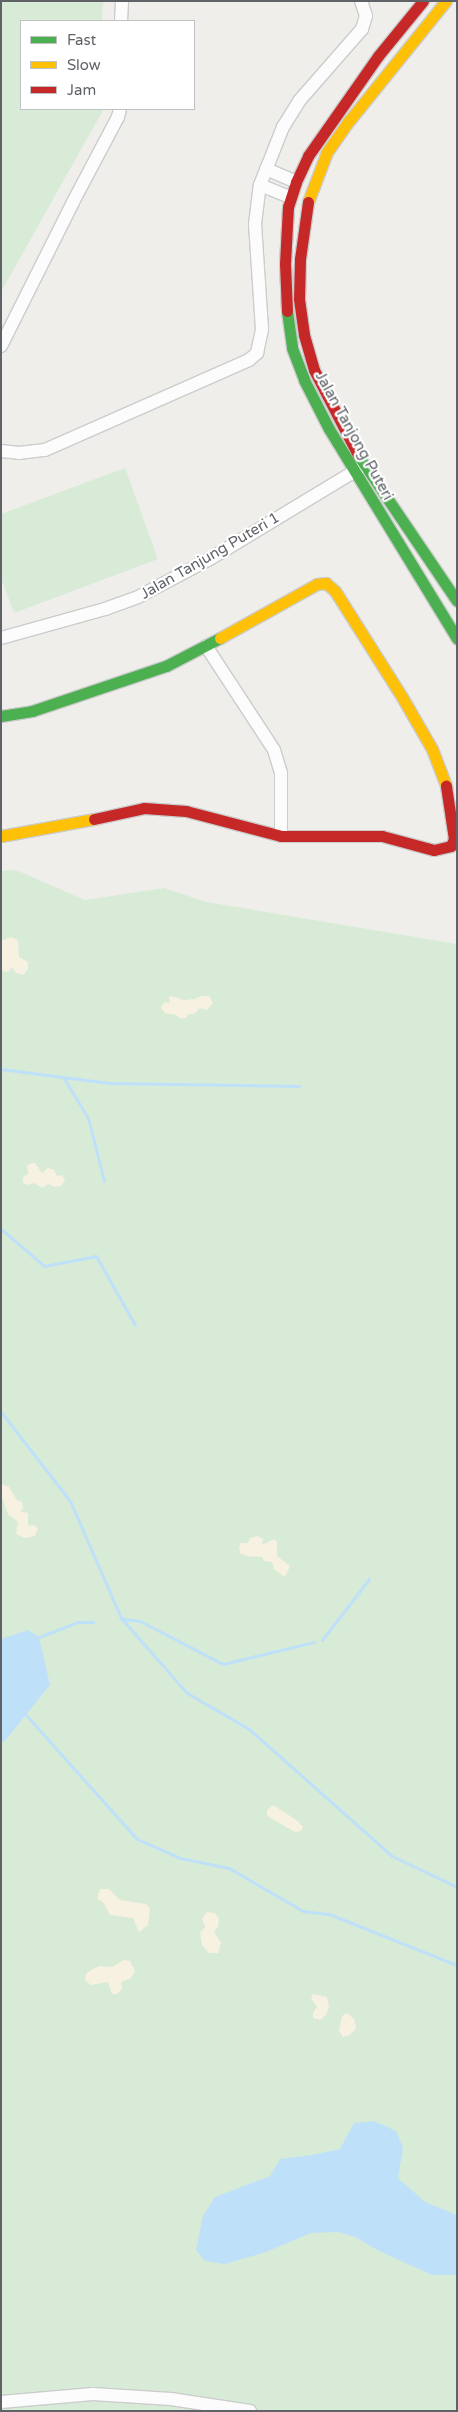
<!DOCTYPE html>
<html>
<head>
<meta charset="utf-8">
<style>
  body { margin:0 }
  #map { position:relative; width:458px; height:2412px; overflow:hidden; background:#efeeea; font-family:"Varela Round",sans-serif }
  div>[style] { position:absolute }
  .green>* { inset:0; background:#d8ebd6 }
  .sand>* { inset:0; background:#f6f1e1 }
  .water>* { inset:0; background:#bfe0f9 }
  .stream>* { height:3px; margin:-1.5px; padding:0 1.5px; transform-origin:1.5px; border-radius:1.5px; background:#bfe0f9 }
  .roads { filter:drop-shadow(1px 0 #cbcccc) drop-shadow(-1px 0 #cbcccc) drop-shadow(0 1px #cbcccc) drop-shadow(0 -1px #cbcccc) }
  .street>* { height:12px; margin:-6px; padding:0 6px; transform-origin:6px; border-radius:6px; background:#fdfcfc }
  .fast>* { height:11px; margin:-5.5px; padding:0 5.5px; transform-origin:5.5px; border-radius:5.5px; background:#4caf50 }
  .slow>* { height:11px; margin:-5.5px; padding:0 5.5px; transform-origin:5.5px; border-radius:5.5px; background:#ffc107 }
  .jam>* { height:11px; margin:-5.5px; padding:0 5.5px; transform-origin:5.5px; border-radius:5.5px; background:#c62828 }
  span { translate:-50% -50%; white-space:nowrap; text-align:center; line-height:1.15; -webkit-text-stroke:4.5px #fff; paint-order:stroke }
  .street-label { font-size:15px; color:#5f6368 }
  .frame { position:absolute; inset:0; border:2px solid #5f6368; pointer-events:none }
  .legend { position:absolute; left:20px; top:20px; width:175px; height:90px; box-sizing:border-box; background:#fff; border:1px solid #bfc1c3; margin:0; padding:6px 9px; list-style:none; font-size:15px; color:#5f6368 }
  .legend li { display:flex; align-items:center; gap:10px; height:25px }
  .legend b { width:25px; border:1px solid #bfc1c3 }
</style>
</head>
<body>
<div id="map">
  <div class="green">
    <i style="clip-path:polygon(1px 1px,103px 1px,102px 21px,21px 21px,21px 109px,102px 109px,102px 112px,1px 292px)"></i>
    <i style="clip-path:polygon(125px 468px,158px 559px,14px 613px,1px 578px,1px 514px)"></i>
    <i style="clip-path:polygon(16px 870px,85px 900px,164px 888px,206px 902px,457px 944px,457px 2411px,1px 2411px,1px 871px)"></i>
  </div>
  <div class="sand">
    <i style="clip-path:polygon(11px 937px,18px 940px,19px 957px,28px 962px,28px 969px,23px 975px,16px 973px,12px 967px,8px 972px,1px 971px,1px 941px)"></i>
    <i style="clip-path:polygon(172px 996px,184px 1000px,195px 999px,202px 996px,209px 996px,213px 1003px,207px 1010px,200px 1008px,194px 1014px,188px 1014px,186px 1018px,180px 1018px,174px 1014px,166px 1014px,161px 1008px,164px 1002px,170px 1003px,169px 997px)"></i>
    <i style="clip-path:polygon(32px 1163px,35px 1163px,42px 1173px,48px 1168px,54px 1170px,57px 1176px,62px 1175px,65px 1180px,61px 1186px,55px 1187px,48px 1184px,43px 1188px,34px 1183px,29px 1185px,23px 1183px,23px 1177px,28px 1174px,27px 1165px)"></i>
    <i style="clip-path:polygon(2px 1484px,9px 1487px,17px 1500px,22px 1502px,23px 1509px,20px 1511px,28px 1513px,28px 1526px,34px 1525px,38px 1528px,35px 1536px,25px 1538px,16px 1534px,18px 1522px,8px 1514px,1px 1495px)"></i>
    <i style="clip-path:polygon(257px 1536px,263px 1539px,262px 1545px,274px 1539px,277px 1542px,277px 1556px,290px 1566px,286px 1575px,283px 1576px,274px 1569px,272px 1562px,264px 1561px,262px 1557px,246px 1556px,240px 1553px,239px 1548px,241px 1543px,248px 1543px,250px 1538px)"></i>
    <i style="clip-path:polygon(273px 1805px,298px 1821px,303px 1827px,301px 1831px,295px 1832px,267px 1816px,267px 1810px)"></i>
    <i style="clip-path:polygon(100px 1889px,109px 1889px,120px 1900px,146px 1904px,150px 1909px,148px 1925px,139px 1932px,133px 1918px,110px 1915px,104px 1903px,97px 1899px)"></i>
    <i style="clip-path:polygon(207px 1912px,215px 1913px,219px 1919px,218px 1927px,214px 1932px,221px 1943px,218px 1953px,209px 1953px,202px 1945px,200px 1933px,205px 1927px,202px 1919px)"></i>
    <i style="clip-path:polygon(124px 1960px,130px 1961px,135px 1971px,131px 1978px,121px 1982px,122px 1989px,117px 1994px,112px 1994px,108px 1982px,91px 1985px,85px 1980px,86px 1974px,91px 1970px,99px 1966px,112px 1967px)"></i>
    <i style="clip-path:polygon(313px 1994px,327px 1997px,329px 2006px,326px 2015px,320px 2020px,313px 2018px,313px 2013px,317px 2007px,311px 1998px)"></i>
    <i style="clip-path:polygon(347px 2013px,354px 2019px,356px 2028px,350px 2035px,343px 2037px,339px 2031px,342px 2016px)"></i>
  </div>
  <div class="water">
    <i style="clip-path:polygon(28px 1630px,39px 1637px,50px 1685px,4px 1742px,1px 1741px,1px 1639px)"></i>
    <i style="clip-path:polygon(374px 2121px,396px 2131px,403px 2148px,398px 2178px,425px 2202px,457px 2215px,457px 2275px,432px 2275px,379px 2251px,355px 2237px,338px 2232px,311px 2233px,266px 2252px,225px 2264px,205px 2261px,196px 2250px,203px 2216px,215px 2197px,270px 2176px,280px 2159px,312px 2155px,340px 2149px,354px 2123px)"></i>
  </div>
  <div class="stream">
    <i style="left:1px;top:1069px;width:109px;rotate:7.4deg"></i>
    <i style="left:109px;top:1083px;width:190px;rotate:0.9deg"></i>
    <i style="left:63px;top:1077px;width:48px;rotate:58.6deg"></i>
    <i style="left:88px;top:1118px;width:65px;rotate:75.7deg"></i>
    <i style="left:1px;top:1229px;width:57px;rotate:40.7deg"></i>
    <i style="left:44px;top:1266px;width:53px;rotate:-10.9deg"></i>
    <i style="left:96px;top:1256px;width:79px;rotate:60.5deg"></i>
    <i style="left:1px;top:1412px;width:113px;rotate:52.2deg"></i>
    <i style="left:70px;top:1501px;width:128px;rotate:66.4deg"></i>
    <i style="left:121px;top:1618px;width:100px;rotate:48.7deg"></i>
    <i style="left:187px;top:1693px;width:72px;rotate:30.1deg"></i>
    <i style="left:249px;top:1729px;width:191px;rotate:41.6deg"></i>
    <i style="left:392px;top:1856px;width:72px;rotate:25.5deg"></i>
    <i style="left:122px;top:1619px;width:18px;rotate:6deg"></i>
    <i style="left:140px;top:1621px;width:93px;rotate:27.4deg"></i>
    <i style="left:223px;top:1664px;width:94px;rotate:-13.6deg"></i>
    <i style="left:39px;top:1637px;width:42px;rotate:-21deg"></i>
    <i style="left:78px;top:1622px;width:15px"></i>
    <i style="left:322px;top:1640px;width:77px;rotate:-52.4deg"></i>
    <i style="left:26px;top:1715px;width:166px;rotate:48.2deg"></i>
    <i style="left:137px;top:1839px;width:47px;rotate:23.8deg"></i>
    <i style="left:180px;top:1858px;width:50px;rotate:11.5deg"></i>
    <i style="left:229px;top:1868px;width:86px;rotate:30.2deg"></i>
    <i style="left:303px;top:1911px;width:26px;rotate:7deg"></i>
    <i style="left:329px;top:1914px;width:135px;rotate:21.8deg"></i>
  </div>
  <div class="roads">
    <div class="street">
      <i style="left:121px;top:21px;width:20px;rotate:-87deg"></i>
      <i style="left:266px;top:169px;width:33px;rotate:23deg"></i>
      <i style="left:260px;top:185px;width:32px;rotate:22deg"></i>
      <i style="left:1px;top:346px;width:161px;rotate:-63.4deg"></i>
      <i style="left:73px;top:202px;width:96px;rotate:-62.1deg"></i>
      <i style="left:118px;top:117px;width:8px;rotate:-76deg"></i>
      <i style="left:1px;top:451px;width:18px;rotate:6deg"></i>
      <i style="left:19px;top:453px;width:26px;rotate:-7deg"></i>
      <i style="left:45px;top:450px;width:223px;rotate:-23.8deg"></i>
      <i style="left:249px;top:360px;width:11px;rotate:-41deg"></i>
      <i style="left:257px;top:353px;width:25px;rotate:-78deg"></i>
      <i style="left:262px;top:329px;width:105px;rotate:-93.8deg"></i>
      <i style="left:255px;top:224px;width:39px;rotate:-83deg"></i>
      <i style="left:260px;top:185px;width:62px;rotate:-68.4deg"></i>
      <i style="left:283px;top:127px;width:31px;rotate:-58deg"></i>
      <i style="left:299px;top:101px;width:96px;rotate:-48.8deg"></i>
      <i style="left:362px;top:29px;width:14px;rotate:-73deg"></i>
      <i style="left:366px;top:16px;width:16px;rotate:-108deg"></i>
      <i style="left:1px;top:638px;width:108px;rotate:-15.6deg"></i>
      <i style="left:105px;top:609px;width:35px;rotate:-20deg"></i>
      <i style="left:138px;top:597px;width:79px;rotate:-27.9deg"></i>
      <i style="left:208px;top:560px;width:178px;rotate:-31.2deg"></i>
      <i style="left:206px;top:646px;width:124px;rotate:56.8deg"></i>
      <i style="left:274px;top:750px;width:24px;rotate:73deg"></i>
      <i style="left:281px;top:773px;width:63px;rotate:90deg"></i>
      <i style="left:1px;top:2402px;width:92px;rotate:-5deg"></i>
      <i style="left:93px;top:2394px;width:78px;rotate:3.7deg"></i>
      <i style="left:171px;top:2399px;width:80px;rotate:8.6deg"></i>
    </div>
    <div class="fast">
      <i style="left:287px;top:311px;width:37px;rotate:82deg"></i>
      <i style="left:292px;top:348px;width:34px;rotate:69deg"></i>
      <i style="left:304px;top:380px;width:55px;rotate:63deg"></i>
      <i style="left:329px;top:429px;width:246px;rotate:58.6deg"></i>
      <i style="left:358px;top:455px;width:176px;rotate:55.9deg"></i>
      <i style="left:1px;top:716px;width:31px;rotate:-9deg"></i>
      <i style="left:32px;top:711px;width:141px;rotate:-18.6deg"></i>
      <i style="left:166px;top:666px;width:61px;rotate:-27.4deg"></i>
    </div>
    <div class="slow">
      <i style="left:308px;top:202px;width:53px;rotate:-69.2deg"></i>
      <i style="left:327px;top:152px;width:38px;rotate:-55deg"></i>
      <i style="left:349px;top:121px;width:154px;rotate:-51.1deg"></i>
      <i style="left:220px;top:638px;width:111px;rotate:-29.1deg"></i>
      <i style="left:317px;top:584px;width:9px;rotate:-6deg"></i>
      <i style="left:326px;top:583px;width:12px;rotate:42deg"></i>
      <i style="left:335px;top:591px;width:125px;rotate:57.7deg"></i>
      <i style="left:402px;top:697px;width:60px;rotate:60deg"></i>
      <i style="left:432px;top:749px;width:40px;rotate:69deg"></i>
      <i style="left:1px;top:836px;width:95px;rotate:-10.4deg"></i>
    </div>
    <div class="jam">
      <i style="left:308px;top:202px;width:58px;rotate:98deg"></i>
      <i style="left:300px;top:259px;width:40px;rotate:91.4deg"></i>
      <i style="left:299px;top:299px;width:36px;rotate:82deg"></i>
      <i style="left:304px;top:335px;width:36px;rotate:74deg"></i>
      <i style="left:314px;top:370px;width:96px;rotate:62.6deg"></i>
      <i style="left:287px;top:311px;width:47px;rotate:-92.4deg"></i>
      <i style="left:285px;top:264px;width:57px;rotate:-87deg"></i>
      <i style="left:288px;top:207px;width:26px;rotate:-72deg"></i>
      <i style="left:296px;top:182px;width:29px;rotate:-65deg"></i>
      <i style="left:308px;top:156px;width:122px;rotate:-55deg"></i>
      <i style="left:378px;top:56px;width:71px;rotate:-50.7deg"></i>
      <i style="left:94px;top:819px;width:51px;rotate:-12.4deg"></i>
      <i style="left:144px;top:808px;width:42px;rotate:4.1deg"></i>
      <i style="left:186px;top:811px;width:98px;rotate:14.7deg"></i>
      <i style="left:281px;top:836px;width:101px"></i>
      <i style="left:382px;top:836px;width:54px;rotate:15.1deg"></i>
      <i style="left:434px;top:850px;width:17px;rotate:-13deg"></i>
      <i style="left:451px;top:846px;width:8px;rotate:-67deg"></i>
      <i style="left:454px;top:839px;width:54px;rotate:-98.6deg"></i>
    </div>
  </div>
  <div class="street-label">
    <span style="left:354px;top:436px;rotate:61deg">Jalan Tanjong Puteri</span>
    <span style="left:210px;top:556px;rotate:-30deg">Jalan Tanjung Puteri 1</span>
  </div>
  <div class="frame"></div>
  <ul class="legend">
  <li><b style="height:6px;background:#4caf50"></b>Fast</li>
  <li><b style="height:6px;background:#ffc107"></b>Slow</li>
  <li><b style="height:6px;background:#c62828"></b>Jam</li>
  </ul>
</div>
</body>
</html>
